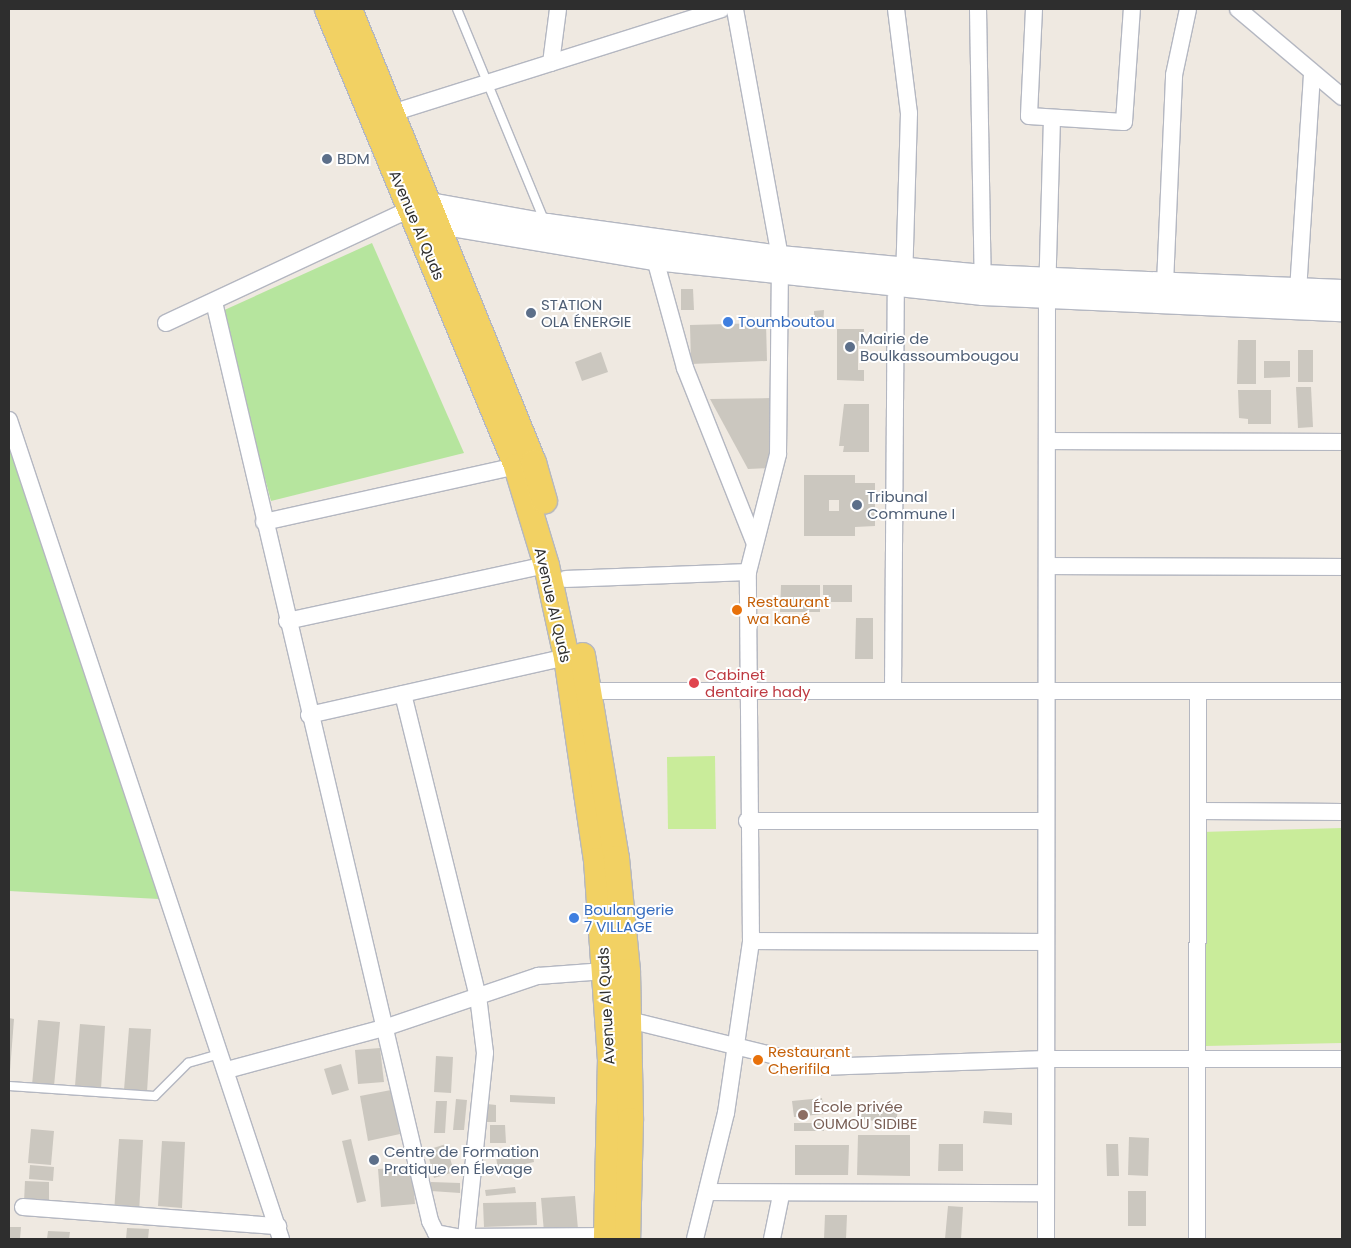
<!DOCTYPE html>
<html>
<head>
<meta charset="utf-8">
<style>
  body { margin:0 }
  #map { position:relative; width:1351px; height:1248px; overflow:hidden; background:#efe9e1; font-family:Poppins,sans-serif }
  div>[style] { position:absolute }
  .green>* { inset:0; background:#b6e59e }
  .pitch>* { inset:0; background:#c9ec9a }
  .building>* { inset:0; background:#cbc7bf }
  .roads { filter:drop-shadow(1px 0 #b4b7c1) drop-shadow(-1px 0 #b4b7c1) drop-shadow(0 1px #b4b7c1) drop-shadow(0 -1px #b4b7c1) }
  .lane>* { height:8px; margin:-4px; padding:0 4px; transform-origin:4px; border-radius:4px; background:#fff }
  .street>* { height:16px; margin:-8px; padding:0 8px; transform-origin:8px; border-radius:8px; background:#fff }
  .secondary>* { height:22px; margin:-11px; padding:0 11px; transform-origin:11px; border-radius:11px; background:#fff }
  .primary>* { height:25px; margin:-12.5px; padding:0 12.5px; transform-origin:12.5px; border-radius:12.5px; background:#f2d163 }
  .dots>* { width:14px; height:14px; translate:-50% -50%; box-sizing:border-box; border:2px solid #fff; border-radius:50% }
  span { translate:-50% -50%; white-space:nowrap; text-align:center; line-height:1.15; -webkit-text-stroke:4px #fff; paint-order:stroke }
  .service-label { font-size:15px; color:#4e5e75 }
  .left { translate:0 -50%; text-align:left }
  .street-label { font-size:15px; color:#2e2e2e }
  .shop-label { font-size:15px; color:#366cbe }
  .food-label { font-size:15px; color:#c56008 }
  .health-label { font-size:15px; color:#be3a42 }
  .education-label { font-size:15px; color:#785e54 }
  .frame { position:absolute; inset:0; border:10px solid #2e2e2e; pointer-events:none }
</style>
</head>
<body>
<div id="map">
  <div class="green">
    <i style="clip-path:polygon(372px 243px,464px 453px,271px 501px,220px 312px)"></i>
    <i style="clip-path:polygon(9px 447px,159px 899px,9px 891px)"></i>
  </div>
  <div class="pitch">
    <i style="clip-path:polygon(715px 756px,716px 829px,668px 829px,667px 757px)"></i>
    <i style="clip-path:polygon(1342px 828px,1342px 1043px,1206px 1046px,1201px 832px)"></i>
  </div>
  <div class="building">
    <i style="clip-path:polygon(681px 289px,693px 289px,694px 310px,681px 310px)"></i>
    <i style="clip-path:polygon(824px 310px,823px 326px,814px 326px,814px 311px)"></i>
    <i style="clip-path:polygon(766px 323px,767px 361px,691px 364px,690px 325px)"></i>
    <i style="clip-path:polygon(837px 329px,864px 329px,864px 341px,858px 341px,858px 370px,864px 370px,864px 381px,837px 380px)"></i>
    <i style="clip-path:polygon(1238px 340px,1256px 340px,1256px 384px,1237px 384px)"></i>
    <i style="clip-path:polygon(1298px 350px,1313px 350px,1313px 382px,1298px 382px)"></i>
    <i style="clip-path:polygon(601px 352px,608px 372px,582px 381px,575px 362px)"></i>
    <i style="clip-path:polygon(1264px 361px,1290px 361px,1290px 377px,1264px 378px)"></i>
    <i style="clip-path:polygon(1296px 387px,1311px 387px,1313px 427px,1298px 428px)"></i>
    <i style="clip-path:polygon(1238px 390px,1271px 390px,1271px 424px,1248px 424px,1248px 419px,1239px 418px)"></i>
    <i style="clip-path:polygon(772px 398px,772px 468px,748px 469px,710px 399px)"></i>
    <i style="clip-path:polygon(844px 404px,869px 404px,869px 452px,843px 452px,844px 446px,839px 446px)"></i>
    <i style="clip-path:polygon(evenodd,804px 475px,855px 475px,855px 483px,875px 483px,875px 526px,855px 527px,855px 536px,804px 536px,804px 475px,829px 500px,839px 500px,839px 511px,829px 511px,829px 500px)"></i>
    <i style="clip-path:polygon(781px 585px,820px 585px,820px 612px,780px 612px)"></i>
    <i style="clip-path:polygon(823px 585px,852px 585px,852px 602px,823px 602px)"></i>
    <i style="clip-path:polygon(856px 618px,873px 618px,873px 659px,855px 659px)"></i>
    <i style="clip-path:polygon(9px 1018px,14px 1019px,10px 1071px,9px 1071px)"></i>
    <i style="clip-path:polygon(38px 1020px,60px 1022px,54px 1086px,32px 1085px)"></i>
    <i style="clip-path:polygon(80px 1024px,105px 1026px,101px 1089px,75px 1086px)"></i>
    <i style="clip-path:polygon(129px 1028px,151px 1029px,147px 1092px,124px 1090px)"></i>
    <i style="clip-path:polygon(380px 1048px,384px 1082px,358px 1084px,355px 1050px)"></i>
    <i style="clip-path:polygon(436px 1056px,453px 1057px,451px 1093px,434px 1092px)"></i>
    <i style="clip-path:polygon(341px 1064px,349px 1090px,332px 1095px,324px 1069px)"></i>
    <i style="clip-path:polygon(391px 1090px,400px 1134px,368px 1141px,360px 1096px)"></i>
    <i style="clip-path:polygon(510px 1095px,555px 1097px,555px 1104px,510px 1102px)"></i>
    <i style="clip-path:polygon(822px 1098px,824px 1114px,794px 1117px,792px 1101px)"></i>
    <i style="clip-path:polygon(456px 1099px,467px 1100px,464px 1130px,453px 1130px)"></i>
    <i style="clip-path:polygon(436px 1101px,447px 1101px,445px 1133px,434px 1133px)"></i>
    <i style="clip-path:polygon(487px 1104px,496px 1105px,496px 1122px,487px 1122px)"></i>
    <i style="clip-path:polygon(863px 1104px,898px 1109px,896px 1124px,861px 1119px)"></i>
    <i style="clip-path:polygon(984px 1111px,1012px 1113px,1012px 1125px,983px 1123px)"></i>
    <i style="clip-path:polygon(794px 1123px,824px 1123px,824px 1131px,794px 1131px)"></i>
    <i style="clip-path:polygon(490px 1125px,505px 1125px,506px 1143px,490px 1143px)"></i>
    <i style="clip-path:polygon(31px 1129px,54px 1131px,51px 1165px,28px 1163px)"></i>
    <i style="clip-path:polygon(858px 1135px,910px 1135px,910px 1176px,857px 1175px)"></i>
    <i style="clip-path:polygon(1129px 1137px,1149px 1138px,1148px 1176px,1128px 1175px)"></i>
    <i style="clip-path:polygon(119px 1139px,143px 1140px,139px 1213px,114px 1213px)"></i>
    <i style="clip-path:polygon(351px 1139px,366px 1201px,357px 1203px,342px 1141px)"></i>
    <i style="clip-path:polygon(162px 1141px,185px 1142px,182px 1208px,158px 1206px)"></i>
    <i style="clip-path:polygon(446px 1144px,454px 1172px,434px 1178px,427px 1150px)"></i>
    <i style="clip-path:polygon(939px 1144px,963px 1144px,963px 1171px,938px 1171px)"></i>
    <i style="clip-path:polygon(1106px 1144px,1118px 1144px,1119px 1176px,1107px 1176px)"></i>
    <i style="clip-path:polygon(795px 1145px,849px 1145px,848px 1175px,795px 1175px)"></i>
    <i style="clip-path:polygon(532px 1150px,534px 1162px,498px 1170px,496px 1157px)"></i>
    <i style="clip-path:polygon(30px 1165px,54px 1167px,53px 1181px,29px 1179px)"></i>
    <i style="clip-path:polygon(412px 1167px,415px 1204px,381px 1207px,378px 1169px)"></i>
    <i style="clip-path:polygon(25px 1181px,49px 1182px,49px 1202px,24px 1202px)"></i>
    <i style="clip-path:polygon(431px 1182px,460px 1183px,460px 1193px,431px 1191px)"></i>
    <i style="clip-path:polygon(515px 1187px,516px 1193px,486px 1196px,485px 1190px)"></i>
    <i style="clip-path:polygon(1128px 1191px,1146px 1191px,1146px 1226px,1128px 1226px)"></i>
    <i style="clip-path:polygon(575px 1196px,578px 1229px,544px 1232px,541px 1198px)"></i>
    <i style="clip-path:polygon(536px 1202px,537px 1225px,484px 1227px,483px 1203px)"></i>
    <i style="clip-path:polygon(948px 1206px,963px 1207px,961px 1239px,945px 1239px)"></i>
    <i style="clip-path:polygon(825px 1215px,847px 1215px,846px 1239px,824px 1239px)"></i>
    <i style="clip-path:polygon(9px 1227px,21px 1227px,20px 1239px,9px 1239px)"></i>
    <i style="clip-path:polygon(127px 1228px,149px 1229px,148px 1239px,126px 1239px)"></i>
    <i style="clip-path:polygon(48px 1231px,70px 1232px,69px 1239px,47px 1239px)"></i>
  </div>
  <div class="roads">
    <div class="lane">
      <i style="left:457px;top:9px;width:230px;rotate:67.6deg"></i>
      <i style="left:9px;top:1086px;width:146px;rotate:3.9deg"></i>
      <i style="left:155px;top:1096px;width:47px;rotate:-45deg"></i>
      <i style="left:188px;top:1063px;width:33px;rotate:-16deg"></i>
    </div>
    <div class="street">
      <i style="left:896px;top:9px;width:105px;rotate:82.9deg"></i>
      <i style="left:909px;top:113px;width:165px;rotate:91.7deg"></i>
      <i style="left:978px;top:9px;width:278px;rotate:89deg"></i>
      <i style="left:1034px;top:9px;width:107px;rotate:92.7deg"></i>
      <i style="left:1029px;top:116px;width:95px;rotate:3.6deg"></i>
      <i style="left:1124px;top:122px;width:113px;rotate:-86deg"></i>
      <i style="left:1238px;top:9px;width:136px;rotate:40.2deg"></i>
      <i style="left:551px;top:63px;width:54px;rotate:-82.6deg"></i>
      <i style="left:392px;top:113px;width:345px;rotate:-17.5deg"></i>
      <i style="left:655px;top:259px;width:113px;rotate:74.6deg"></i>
      <i style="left:685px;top:368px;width:186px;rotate:68.3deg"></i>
      <i style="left:1165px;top:284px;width:209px;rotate:-87.5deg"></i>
      <i style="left:1174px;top:75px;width:67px;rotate:-78deg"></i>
      <i style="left:1298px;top:291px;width:218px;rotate:-86.3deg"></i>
      <i style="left:214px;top:302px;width:944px;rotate:76.77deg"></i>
      <i style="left:430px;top:1221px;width:13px;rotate:63deg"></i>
      <i style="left:436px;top:1233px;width:31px;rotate:11deg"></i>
      <i style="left:166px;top:323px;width:260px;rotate:-25deg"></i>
      <i style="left:9px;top:420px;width:863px;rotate:71.63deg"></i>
      <i style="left:1047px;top:441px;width:295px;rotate:0.2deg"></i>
      <i style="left:264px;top:522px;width:258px;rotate:-12.5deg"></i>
      <i style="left:1047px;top:566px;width:295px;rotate:0.2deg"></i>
      <i style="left:566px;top:579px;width:182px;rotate:-2.2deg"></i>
      <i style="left:287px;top:621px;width:265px;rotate:-12.2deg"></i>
      <i style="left:589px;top:691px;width:753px"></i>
      <i style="left:893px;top:691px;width:394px;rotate:-89.6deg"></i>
      <i style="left:403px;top:694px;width:311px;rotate:76.1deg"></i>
      <i style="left:478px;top:996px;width:57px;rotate:83deg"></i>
      <i style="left:485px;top:1053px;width:185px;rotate:95.9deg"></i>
      <i style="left:466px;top:1237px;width:140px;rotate:-0.4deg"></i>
      <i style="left:309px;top:715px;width:263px;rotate:-12.7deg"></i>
      <i style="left:1198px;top:811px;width:144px;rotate:0.4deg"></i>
      <i style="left:747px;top:821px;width:299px"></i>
      <i style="left:751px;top:941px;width:295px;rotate:0.2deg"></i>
      <i style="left:629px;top:1020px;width:197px;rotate:13.8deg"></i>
      <i style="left:820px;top:1067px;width:226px;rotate:-2deg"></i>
      <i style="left:1046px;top:1059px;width:296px"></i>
      <i style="left:227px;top:1070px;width:163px;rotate:-15deg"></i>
      <i style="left:384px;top:1028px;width:163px;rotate:-18.7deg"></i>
      <i style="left:538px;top:976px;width:67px;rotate:-4.3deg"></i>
      <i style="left:707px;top:1192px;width:339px;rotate:0.2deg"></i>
      <i style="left:23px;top:1207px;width:256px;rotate:4.3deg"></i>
      <i style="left:695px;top:1239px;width:130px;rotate:-76.2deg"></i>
      <i style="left:726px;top:1113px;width:174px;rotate:-81.7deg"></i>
      <i style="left:751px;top:941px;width:369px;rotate:-90.5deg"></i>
      <i style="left:748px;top:572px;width:122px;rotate:-75.7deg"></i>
      <i style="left:778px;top:454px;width:197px;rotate:-89.4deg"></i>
      <i style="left:780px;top:257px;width:252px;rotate:-100.3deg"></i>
      <i style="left:772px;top:1239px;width:45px;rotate:-78.4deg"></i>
      <i style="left:1046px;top:1239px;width:942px;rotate:-89.94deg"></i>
      <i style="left:1047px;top:297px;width:179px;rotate:-88.4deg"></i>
      <i style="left:1197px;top:1239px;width:548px;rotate:-89.9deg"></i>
    </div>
    <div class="secondary">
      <i style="left:414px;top:208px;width:16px;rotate:-14deg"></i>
      <i style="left:430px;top:204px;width:119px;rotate:10.2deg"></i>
      <i style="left:547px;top:225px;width:235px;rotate:7.8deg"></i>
      <i style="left:780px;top:257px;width:204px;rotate:5.3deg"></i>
      <i style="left:983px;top:276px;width:359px;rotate:2.4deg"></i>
      <i style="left:421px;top:220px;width:237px;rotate:9.5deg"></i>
      <i style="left:655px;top:259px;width:330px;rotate:6.1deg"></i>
      <i style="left:983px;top:294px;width:359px;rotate:2.6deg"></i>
    </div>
    <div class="primary">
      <i style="left:327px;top:9px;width:495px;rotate:67.5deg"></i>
      <i style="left:516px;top:466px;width:103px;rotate:73.1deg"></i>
      <i style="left:546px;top:565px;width:94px;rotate:77.7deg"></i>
      <i style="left:566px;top:657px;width:205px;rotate:81.6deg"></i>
      <i style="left:596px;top:860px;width:198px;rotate:86deg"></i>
      <i style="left:610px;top:1058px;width:181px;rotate:91.3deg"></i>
      <i style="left:349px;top:9px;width:489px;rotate:67.9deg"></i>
      <i style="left:533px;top:462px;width:40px;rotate:74deg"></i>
      <i style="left:582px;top:655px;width:206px;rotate:80.5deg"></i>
      <i style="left:616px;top:858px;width:114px;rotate:84.4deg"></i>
      <i style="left:627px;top:971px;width:149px;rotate:88.8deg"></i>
      <i style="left:630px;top:1120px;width:119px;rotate:91.4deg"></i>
    </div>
  </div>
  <div class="dots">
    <i style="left:327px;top:159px;background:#5c6f8a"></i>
    <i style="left:531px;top:313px;background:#5c6f8a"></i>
    <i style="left:728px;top:322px;background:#3f7fe0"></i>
    <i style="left:850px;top:347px;background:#5c6f8a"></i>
    <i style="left:857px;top:505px;background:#5c6f8a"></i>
    <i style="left:737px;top:610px;background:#e8710a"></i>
    <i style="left:694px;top:683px;background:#e0444e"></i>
    <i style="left:574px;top:918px;background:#3f7fe0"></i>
    <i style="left:758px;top:1060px;background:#e8710a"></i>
    <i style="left:803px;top:1115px;background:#8d6e63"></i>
    <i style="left:374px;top:1160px;background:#5c6f8a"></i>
  </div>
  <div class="service-label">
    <span class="left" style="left:337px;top:159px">BDM</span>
    <span class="left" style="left:541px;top:313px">STATION<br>OLA ÉNERGIE</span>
    <span class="left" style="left:860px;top:347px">Mairie de<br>Boulkassoumbougou</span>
    <span class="left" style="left:867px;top:505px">Tribunal<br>Commune I</span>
    <span class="left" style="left:384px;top:1160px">Centre de Formation<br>Pratique en Élevage</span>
  </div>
  <div class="street-label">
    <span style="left:417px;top:225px;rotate:67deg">Avenue Al Quds</span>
    <span style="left:553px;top:605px;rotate:77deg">Avenue Al Quds</span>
    <span style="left:606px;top:1006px;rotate:-93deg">Avenue Al Quds</span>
  </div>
  <div class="shop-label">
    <span class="left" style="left:738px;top:322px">Toumboutou</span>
    <span class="left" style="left:584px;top:918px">Boulangerie<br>7 VILLAGE</span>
  </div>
  <div class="food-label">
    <span class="left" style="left:747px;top:610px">Restaurant<br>wa kané</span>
    <span class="left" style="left:768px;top:1060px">Restaurant<br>Cherifila</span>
  </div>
  <div class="health-label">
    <span class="left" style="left:705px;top:683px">Cabinet<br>dentaire hady</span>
  </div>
  <div class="education-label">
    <span class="left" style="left:813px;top:1115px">École privée<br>OUMOU SIDIBE</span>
  </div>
  <div class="frame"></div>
</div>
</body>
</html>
